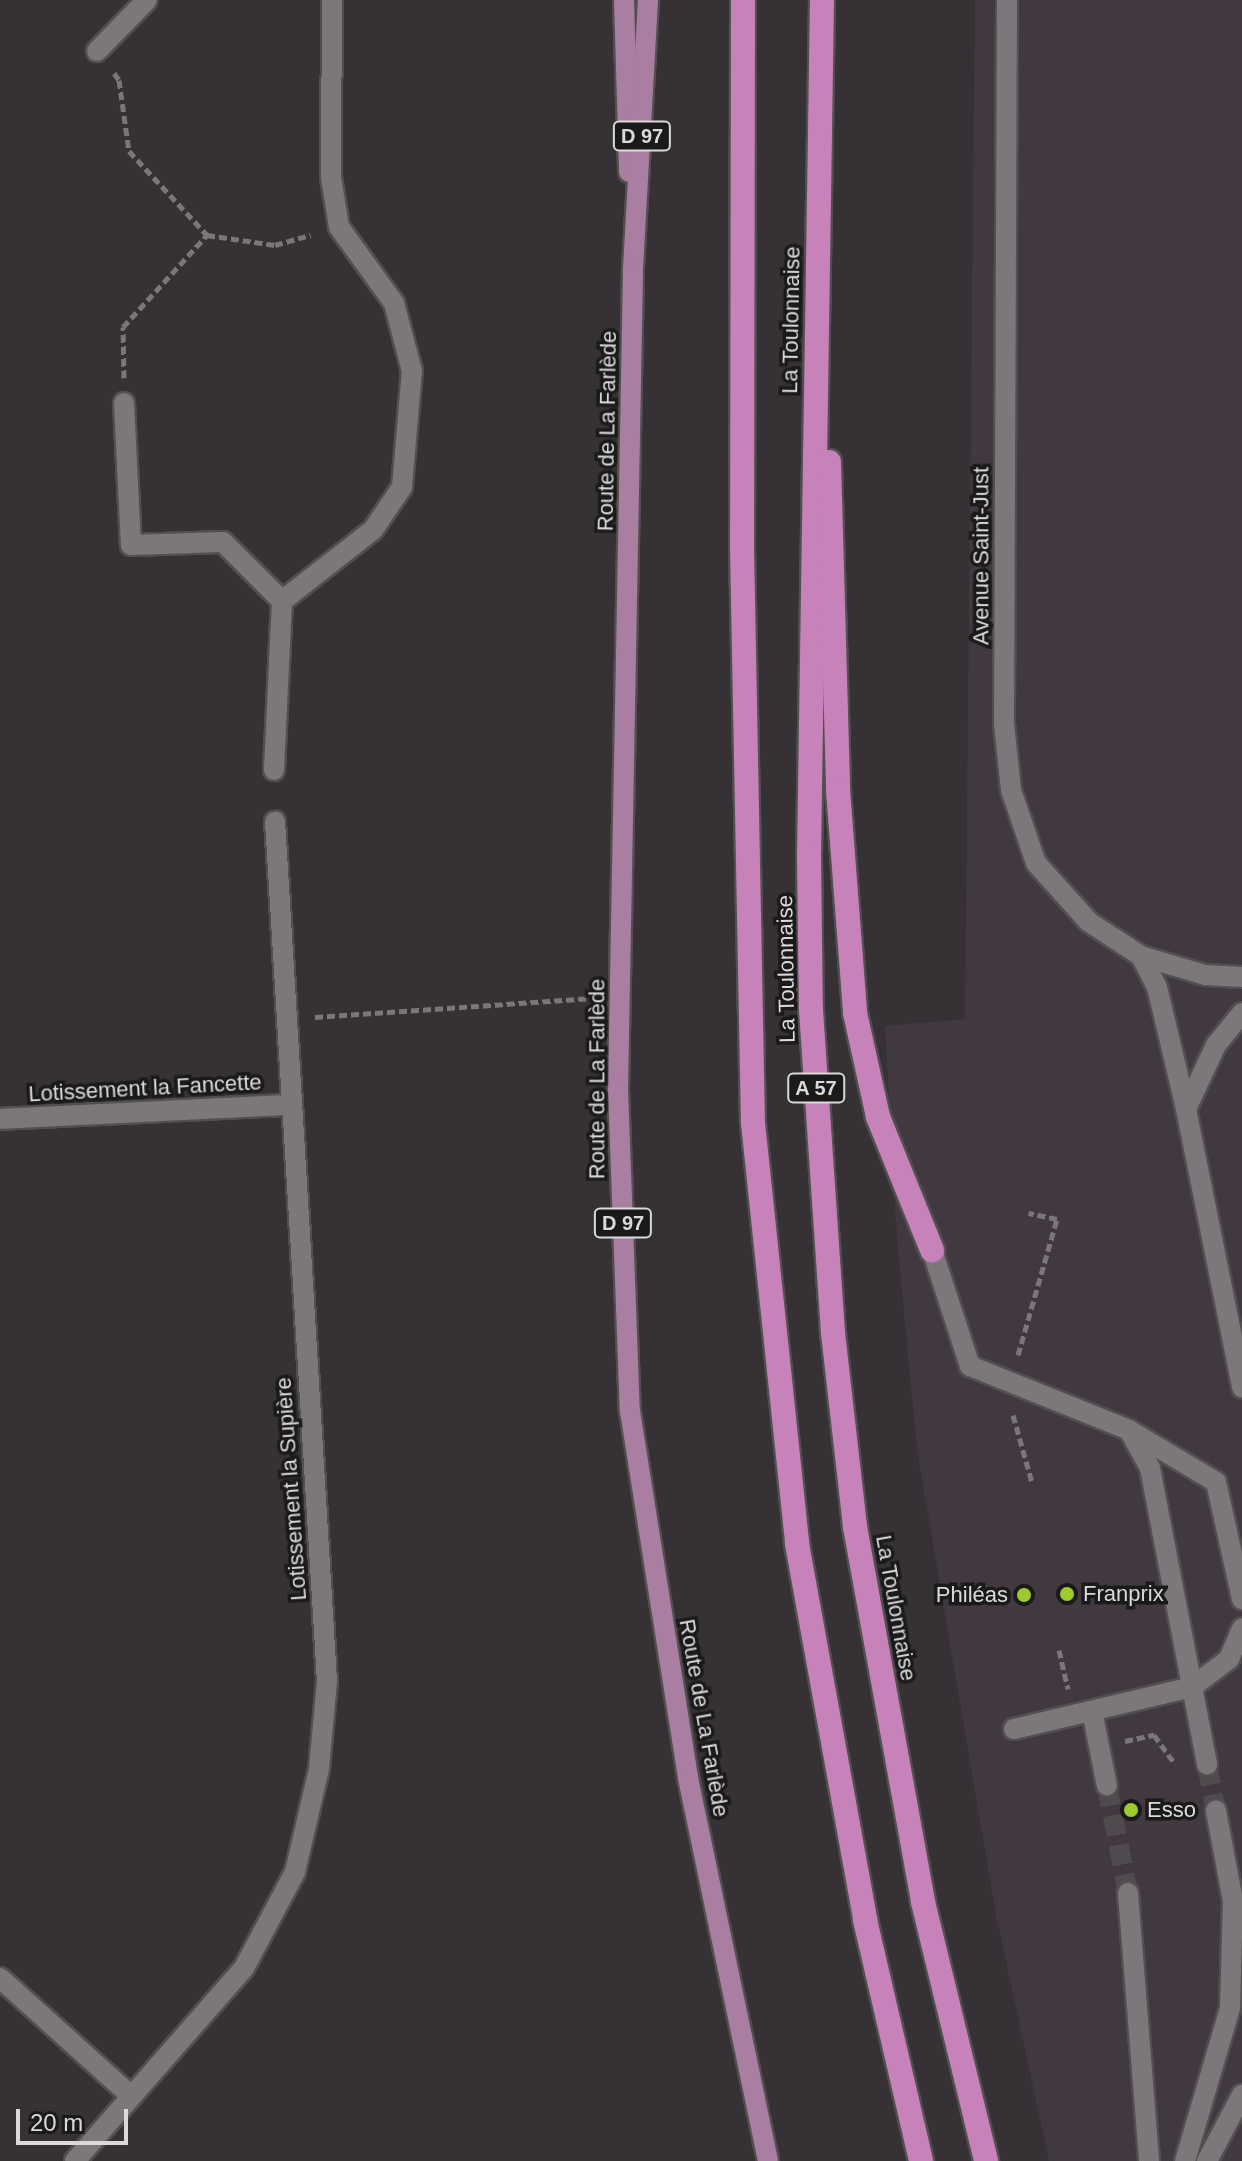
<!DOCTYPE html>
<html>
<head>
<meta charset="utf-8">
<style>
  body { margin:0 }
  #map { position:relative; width:1242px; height:2161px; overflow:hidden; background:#353134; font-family:Helvetica,sans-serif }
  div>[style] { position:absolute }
  .built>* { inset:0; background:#423940 }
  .minor-tunnel>* { height:20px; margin-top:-10px; transform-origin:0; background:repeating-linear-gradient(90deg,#4e4a4d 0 20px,transparent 0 30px) }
  .path>* { height:5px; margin-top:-2.5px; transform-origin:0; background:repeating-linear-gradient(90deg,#7a7779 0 8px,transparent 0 12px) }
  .roads { filter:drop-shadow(2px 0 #524f51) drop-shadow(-2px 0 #524f51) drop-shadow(0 2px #524f51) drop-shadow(0 -2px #524f51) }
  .minor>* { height:20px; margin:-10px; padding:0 10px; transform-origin:10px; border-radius:10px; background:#7b777a }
  .major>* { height:20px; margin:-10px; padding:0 10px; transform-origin:10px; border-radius:10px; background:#a97ea0 }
  .highway>* { height:24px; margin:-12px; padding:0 12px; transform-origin:12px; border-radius:12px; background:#c882ba }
  .dots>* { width:22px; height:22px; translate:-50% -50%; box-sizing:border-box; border:4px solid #1b1a1b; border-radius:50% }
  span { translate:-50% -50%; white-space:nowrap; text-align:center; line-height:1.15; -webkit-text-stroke:7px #1b1a1b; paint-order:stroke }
  .shield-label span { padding:2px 6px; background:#1b1a1b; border:2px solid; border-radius:6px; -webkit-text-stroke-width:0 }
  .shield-label { font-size:20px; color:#dcd9db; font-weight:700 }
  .street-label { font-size:22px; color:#dcd9db }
  .poi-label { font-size:22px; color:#dcd9db }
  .left { translate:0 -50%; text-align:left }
  .right { translate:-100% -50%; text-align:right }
  .scale { position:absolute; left:16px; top:2109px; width:112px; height:36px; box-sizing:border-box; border:4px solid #dcd9db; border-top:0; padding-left:10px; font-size:24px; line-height:28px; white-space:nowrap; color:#dcd9db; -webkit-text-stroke:6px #1b1a1b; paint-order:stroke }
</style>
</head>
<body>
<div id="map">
  <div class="built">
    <i style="clip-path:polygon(975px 0,1242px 0,1242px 2161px,1049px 2161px,996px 1915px,917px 1449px,897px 1239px,885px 1026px,965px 1019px)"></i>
  </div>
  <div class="minor-tunnel">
    <i style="left:1207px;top:1765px;width:47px;rotate:78.9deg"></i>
    <i style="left:1107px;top:1786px;width:109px;rotate:78.9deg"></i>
  </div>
  <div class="path">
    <i style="left:114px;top:73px;width:9px;rotate:54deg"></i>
    <i style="left:119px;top:80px;width:72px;rotate:82deg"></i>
    <i style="left:129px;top:151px;width:115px;rotate:47.1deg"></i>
    <i style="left:207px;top:235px;width:69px;rotate:8.4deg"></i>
    <i style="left:275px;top:245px;width:37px;rotate:-16deg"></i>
    <i style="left:124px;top:378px;width:51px;rotate:-91.1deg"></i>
    <i style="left:123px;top:327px;width:125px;rotate:-47.6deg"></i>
    <i style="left:315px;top:1017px;width:279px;rotate:-3.9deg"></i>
    <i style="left:1018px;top:1355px;width:141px;rotate:-74deg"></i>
    <i style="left:1057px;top:1219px;width:29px;rotate:-168deg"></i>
    <i style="left:1013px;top:1415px;width:70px;rotate:74.2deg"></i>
    <i style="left:1059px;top:1650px;width:40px;rotate:77deg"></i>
    <i style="left:1125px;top:1741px;width:30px;rotate:-12deg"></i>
    <i style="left:1154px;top:1735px;width:36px;rotate:54deg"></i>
  </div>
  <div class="roads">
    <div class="minor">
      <i style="left:1007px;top:0;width:724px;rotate:90.24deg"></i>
      <i style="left:1004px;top:724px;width:66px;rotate:83.9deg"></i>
      <i style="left:1011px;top:790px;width:77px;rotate:71.1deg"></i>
      <i style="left:1036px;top:863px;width:79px;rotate:48.1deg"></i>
      <i style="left:1089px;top:922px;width:62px;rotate:33.2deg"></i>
      <i style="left:1141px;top:956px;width:67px;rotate:16.5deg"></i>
      <i style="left:1205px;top:975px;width:37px;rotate:3deg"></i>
      <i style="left:97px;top:51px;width:71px;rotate:-45.6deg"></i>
      <i style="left:124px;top:403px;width:142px;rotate:87.2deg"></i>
      <i style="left:131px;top:545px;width:92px;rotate:-1.9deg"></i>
      <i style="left:223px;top:542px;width:83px;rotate:45deg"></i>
      <i style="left:274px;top:770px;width:169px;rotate:-87.3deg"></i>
      <i style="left:282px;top:601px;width:115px;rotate:-38deg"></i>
      <i style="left:373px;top:530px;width:52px;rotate:-56deg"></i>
      <i style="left:402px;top:487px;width:116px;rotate:-85.1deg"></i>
      <i style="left:412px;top:371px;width:70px;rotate:-104.8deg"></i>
      <i style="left:394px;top:303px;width:94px;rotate:-125.9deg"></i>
      <i style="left:339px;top:227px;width:51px;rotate:-99.1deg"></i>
      <i style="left:331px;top:177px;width:177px;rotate:-89.7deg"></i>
      <i style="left:1141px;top:956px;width:35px;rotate:63deg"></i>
      <i style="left:1157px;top:987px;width:125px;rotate:76.6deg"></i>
      <i style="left:1186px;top:1109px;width:284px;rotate:78.6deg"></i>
      <i style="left:1186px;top:1109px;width:71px;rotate:-64.9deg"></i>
      <i style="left:1216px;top:1045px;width:41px;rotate:-50.9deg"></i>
      <i style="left:0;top:1119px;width:291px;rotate:-2.8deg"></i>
      <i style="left:932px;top:1250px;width:122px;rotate:71.9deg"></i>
      <i style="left:970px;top:1366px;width:171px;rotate:21.9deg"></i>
      <i style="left:1129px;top:1430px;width:101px;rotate:30.9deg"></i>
      <i style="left:1216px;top:1482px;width:120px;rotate:77.5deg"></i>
      <i style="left:1130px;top:1432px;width:41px;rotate:60.9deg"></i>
      <i style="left:1150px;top:1468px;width:302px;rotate:79.1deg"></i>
      <i style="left:1092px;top:1711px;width:76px;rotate:78.7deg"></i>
      <i style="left:1014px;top:1729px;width:183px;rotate:-13.3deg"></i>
      <i style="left:1192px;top:1687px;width:46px;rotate:-37.1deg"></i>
      <i style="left:1229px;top:1659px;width:33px;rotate:-67deg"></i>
      <i style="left:1128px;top:1893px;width:269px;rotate:85.5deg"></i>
      <i style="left:0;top:1978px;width:173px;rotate:42deg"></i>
      <i style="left:75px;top:2161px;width:257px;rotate:-48.8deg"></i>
      <i style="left:244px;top:1968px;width:109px;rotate:-62deg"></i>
      <i style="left:295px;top:1872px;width:106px;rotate:-76.9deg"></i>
      <i style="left:319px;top:1769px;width:88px;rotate:-84.8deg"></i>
      <i style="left:327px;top:1681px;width:861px;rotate:-93.46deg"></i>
      <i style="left:1185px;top:2161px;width:159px;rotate:-73.6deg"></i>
      <i style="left:1230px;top:2008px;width:107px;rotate:-88.4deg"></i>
      <i style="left:1233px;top:1901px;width:92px;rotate:-100.7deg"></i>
      <i style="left:1207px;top:2161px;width:75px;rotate:-62.1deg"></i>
    </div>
    <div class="major">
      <i style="left:624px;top:0;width:172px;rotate:88.3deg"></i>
      <i style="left:648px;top:0;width:272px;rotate:93.2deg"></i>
      <i style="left:633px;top:272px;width:817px;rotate:91.05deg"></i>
      <i style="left:618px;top:1089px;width:322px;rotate:87.9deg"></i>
      <i style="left:630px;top:1411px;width:372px;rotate:81deg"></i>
      <i style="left:688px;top:1778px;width:391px;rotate:78.2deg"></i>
    </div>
    <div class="highway">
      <i style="left:743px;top:0;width:547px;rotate:90.1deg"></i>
      <i style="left:742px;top:547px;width:576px;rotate:88.91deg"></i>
      <i style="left:753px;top:1123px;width:423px;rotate:84deg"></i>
      <i style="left:797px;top:1544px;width:382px;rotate:79.7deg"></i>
      <i style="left:865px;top:1920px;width:247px;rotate:76.9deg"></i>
      <i style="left:822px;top:0;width:855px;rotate:90.87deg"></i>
      <i style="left:809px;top:855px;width:155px;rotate:89.3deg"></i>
      <i style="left:811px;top:1010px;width:324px;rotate:86.1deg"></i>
      <i style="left:833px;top:1333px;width:195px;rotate:83.5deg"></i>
      <i style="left:855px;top:1527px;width:381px;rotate:79.7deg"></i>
      <i style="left:923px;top:1902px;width:267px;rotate:76.3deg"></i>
      <i style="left:829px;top:462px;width:328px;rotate:88.4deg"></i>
      <i style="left:838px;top:790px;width:224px;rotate:85.6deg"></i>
      <i style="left:855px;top:1013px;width:107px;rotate:77.5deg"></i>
      <i style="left:878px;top:1117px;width:144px;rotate:67.9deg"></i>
    </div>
  </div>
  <div class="dots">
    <i style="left:1067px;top:1594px;background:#9fca2d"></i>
    <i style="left:1024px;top:1595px;background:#9fca2d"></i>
    <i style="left:1131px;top:1810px;background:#9fca2d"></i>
  </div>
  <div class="shield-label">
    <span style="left:642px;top:136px">D 97</span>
    <span style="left:816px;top:1088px">A 57</span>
    <span style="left:623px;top:1223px">D 97</span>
  </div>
  <div class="street-label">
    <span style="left:791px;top:320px;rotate:-89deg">La Toulonnaise</span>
    <span style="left:607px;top:431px;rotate:-89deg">Route de La Farlède</span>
    <span style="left:981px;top:556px;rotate:-90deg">Avenue Saint-Just</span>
    <span style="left:786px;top:969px;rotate:-91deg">La Toulonnaise</span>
    <span style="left:597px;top:1079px;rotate:-90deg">Route de La Farlède</span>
    <span style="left:145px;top:1088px;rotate:-3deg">Lotissement la Fancette</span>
    <span style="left:291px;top:1489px;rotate:-94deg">Lotissement la Supière</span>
    <span style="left:896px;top:1608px;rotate:80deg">La Toulonnaise</span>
    <span style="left:704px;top:1718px;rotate:80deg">Route de La Farlède</span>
  </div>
  <div class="poi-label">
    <span class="left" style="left:1083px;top:1594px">Franprix</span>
    <span class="right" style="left:1008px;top:1595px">Philéas</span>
    <span class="left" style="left:1147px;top:1810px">Esso</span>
  </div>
  <div class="scale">20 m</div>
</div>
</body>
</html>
